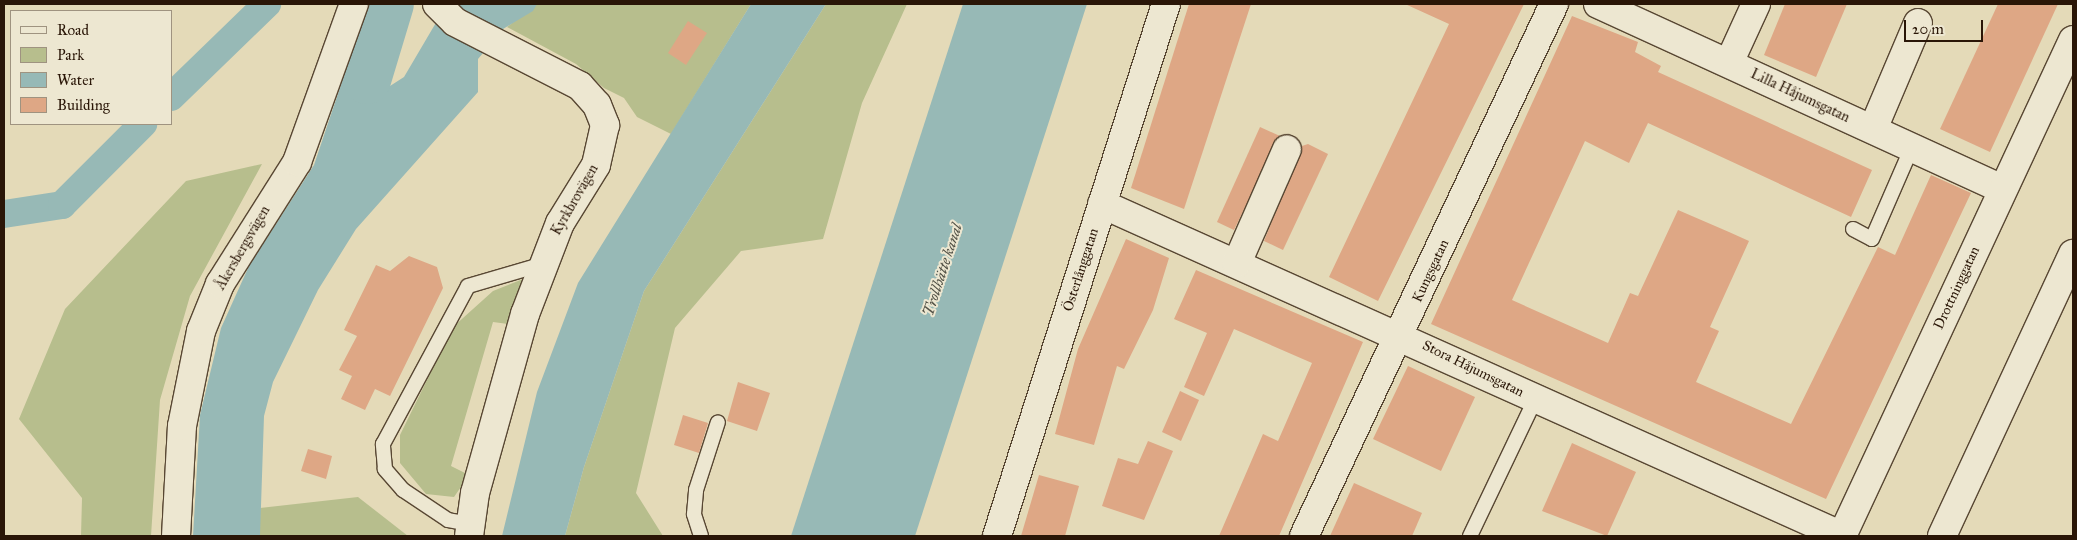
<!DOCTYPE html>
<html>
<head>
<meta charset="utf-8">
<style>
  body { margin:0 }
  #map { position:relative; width:2077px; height:540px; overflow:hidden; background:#e4dab8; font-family:"IM FELL Great Primer",serif }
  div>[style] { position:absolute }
  .green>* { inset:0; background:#b7be8d }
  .water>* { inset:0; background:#97b9b6 }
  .canal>* { height:28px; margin:-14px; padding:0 14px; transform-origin:14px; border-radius:14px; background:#97b9b6 }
  .river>* { height:48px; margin:-24px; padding:0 24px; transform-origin:24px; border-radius:24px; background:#97b9b6 }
  .building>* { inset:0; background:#dea785 }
  .roads { filter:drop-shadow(1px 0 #584733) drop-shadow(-1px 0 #584733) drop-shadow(0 1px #584733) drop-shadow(0 -1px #584733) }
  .service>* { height:14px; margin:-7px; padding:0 7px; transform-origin:7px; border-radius:7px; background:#ede7d1 }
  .minor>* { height:28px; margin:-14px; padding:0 14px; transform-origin:14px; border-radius:14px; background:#ede7d1 }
  .tertiary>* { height:28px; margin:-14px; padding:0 14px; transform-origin:14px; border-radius:14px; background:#ede7d1 }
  span { translate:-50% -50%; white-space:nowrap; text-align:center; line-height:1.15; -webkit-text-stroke:4px #ede7d1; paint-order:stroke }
  .street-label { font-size:14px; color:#2a1607 }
  .water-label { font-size:15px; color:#504f44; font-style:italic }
  .frame { position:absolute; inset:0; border:5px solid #2a1607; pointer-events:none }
  .legend { position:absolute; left:10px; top:10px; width:162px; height:115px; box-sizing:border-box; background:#ede7d1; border:1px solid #9f9380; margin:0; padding:6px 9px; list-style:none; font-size:15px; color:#2a1607 }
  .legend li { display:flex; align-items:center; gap:10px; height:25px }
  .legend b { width:25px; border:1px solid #9f9380 }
  .scale { position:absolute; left:1904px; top:20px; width:79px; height:22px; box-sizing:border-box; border:2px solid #2a1607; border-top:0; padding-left:6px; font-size:15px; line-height:18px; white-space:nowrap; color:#2a1607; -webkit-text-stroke:4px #ede7d1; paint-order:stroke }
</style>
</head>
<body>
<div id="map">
  <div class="green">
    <i style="clip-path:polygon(537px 4px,751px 4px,671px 134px,637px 117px,624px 98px,604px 88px,576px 64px,507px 27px)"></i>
    <i style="clip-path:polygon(826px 4px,907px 4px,862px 103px,823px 239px,741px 251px,675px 328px,636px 493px,663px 536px,565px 536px,584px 467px,644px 291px)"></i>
    <i style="clip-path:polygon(262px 164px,190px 296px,160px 400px,151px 536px,81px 536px,82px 498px,19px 419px,65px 309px,186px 181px)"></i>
    <i style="clip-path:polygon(523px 279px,508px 324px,493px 322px,451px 466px,465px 473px,463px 484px,454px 497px,426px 494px,400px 463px,400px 435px,453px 327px,493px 291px)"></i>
    <i style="clip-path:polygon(358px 497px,408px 536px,260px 536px,260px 508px)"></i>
  </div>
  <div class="water">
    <i style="clip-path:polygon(447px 4px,537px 4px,533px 11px,503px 29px,478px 59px,478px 92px,356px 229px,318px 290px,273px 382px,264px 416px,260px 536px,193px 536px,200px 415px,221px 328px,249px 266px,314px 165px,358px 34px,381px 18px,407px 23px,383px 80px,390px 86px,404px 77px)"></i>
    <i style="clip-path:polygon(751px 4px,826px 4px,644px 291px,584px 467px,565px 536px,502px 536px,537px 392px,578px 283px)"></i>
    <i style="clip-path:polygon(963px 4px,1087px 4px,915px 536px,791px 536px)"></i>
  </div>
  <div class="canal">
    <i style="left:171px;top:97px;width:134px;rotate:-44.1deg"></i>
    <i style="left:4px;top:214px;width:59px;rotate:-8.8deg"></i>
    <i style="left:62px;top:205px;width:115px;rotate:-45deg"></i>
  </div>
  <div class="river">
    <i style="left:367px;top:80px;width:79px;rotate:-73.2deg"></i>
  </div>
  <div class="building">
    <i style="clip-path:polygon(1189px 4px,1251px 4px,1184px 209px,1131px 188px)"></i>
    <i style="clip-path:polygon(1405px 4px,1524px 4px,1378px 301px,1329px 277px,1449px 24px)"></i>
    <i style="clip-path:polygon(1785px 4px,1847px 4px,1816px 77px,1764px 55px)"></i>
    <i style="clip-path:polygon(1998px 4px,2058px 4px,1990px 152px,1940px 129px)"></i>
    <i style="clip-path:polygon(1572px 16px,1638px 42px,1635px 52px,1661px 66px,1658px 72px,1872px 170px,1851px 217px,1648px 123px,1629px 163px,1585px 141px,1512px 300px,1608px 343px,1630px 293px,1638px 296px,1678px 210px,1729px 232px,1749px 241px,1710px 327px,1719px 331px,1696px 382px,1791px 424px,1878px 247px,1895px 255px,1931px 175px,1971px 193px,1826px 499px,1431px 324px)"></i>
    <i style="clip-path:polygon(688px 21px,707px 33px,686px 65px,668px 53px)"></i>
    <i style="clip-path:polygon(1260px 127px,1280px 136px,1234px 230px,1217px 222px)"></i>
    <i style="clip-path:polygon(1308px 144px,1328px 154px,1283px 250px,1264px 241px,1302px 146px)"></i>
    <i style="clip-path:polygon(1126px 239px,1169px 258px,1153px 310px,1124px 369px,1117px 366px,1094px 445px,1055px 434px,1078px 349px)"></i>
    <i style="clip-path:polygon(409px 256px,437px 267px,443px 288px,390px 396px,375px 389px,365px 410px,341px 399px,352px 376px,339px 370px,357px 336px,344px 330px,376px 265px,390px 271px)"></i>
    <i style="clip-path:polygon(1196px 270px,1363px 342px,1279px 536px,1219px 536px,1263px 434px,1278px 441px,1312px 363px,1234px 329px,1204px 396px,1184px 387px,1207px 333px,1174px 319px)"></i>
    <i style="clip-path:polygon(1408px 366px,1475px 397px,1441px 471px,1373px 439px)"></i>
    <i style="clip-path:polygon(738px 382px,770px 393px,757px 431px,727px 421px)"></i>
    <i style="clip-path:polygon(1180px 391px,1199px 400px,1181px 441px,1162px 432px)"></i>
    <i style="clip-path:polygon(683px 415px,708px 423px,699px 453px,674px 445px)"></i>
    <i style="clip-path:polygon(1148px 441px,1173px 451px,1144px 520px,1102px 506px,1118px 458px,1138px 464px)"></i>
    <i style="clip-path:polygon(1572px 443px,1636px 472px,1607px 536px,1542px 511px)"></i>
    <i style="clip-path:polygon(308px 449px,332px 456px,326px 479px,301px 471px)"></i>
    <i style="clip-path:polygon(1039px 475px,1079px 486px,1065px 536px,1021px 536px)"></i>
    <i style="clip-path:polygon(1354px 483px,1422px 513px,1412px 536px,1330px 536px)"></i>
  </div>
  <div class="roads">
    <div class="service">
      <i style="left:1853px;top:229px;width:21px;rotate:28deg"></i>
      <i style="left:1872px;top:239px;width:100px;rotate:-66.5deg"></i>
      <i style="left:470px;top:524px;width:22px;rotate:-170deg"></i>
      <i style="left:448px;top:520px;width:54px;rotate:-146.3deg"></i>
      <i style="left:403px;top:490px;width:28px;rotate:-131deg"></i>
      <i style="left:385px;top:469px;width:25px;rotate:-95deg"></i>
      <i style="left:383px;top:444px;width:179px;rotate:-61.7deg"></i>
      <i style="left:468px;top:286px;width:78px;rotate:-16.3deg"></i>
      <i style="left:701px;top:536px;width:23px;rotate:-108deg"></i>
      <i style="left:694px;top:514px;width:24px;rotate:-85deg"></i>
      <i style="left:696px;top:490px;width:71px;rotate:-72.1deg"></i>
      <i style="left:1470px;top:536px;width:151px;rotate:-64.5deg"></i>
    </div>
    <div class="minor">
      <i style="left:437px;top:4px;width:25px;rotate:45deg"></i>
      <i style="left:455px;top:22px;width:140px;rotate:27.1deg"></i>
      <i style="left:580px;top:86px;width:25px;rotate:48deg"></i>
      <i style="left:597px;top:105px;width:22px;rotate:68deg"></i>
      <i style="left:605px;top:125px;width:41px;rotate:102.7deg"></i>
      <i style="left:596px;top:165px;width:68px;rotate:121.8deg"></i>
      <i style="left:560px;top:223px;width:97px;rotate:111deg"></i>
      <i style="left:525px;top:314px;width:186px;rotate:105.6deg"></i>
      <i style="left:475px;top:493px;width:43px;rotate:97.9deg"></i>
      <i style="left:1598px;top:4px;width:445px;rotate:24.6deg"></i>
      <i style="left:1729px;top:63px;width:65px;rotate:-65.4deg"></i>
      <i style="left:1873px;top:129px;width:115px;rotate:-67deg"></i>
      <i style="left:1102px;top:204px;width:811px;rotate:24.16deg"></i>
      <i style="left:1237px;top:263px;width:124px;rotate:-66.3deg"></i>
      <i style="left:176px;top:536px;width:110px;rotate:-86.9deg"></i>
      <i style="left:182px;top:426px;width:97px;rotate:-78.7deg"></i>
      <i style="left:201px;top:331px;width:51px;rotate:-68deg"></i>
      <i style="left:220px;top:284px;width:144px;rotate:-57.7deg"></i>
      <i style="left:297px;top:162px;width:168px;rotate:-70.2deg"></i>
      <i style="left:997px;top:536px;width:558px;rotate:-72.38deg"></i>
      <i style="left:1304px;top:536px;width:588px;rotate:-64.83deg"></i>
      <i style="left:1942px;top:536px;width:311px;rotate:-65.1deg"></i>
    </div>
    <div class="tertiary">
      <i style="left:1842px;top:536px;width:547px;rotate:-65.03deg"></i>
    </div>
  </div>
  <div class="street-label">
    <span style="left:1800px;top:96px;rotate:25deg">Lilla Håjumsgatan</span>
    <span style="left:575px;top:200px;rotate:-60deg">Kyrkbrovägen</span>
    <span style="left:243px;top:248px;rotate:-60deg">Åkersbergsvägen</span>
    <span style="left:1081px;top:270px;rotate:-72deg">Österlånggatan</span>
    <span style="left:1431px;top:271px;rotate:-65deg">Kungsgatan</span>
    <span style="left:1957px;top:288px;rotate:-65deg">Drottninggatan</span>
    <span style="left:1473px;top:369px;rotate:26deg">Stora Håjumsgatan</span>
  </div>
  <div class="water-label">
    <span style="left:943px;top:270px;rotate:-72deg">Trollhätte kanal</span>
  </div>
  <div class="frame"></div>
  <ul class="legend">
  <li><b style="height:6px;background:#ede7d1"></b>Road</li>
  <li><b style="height:14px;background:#b7be8d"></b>Park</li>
  <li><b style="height:14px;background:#97b9b6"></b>Water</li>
  <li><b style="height:14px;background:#dea785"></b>Building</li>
  </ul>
  <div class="scale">20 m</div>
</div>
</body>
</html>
